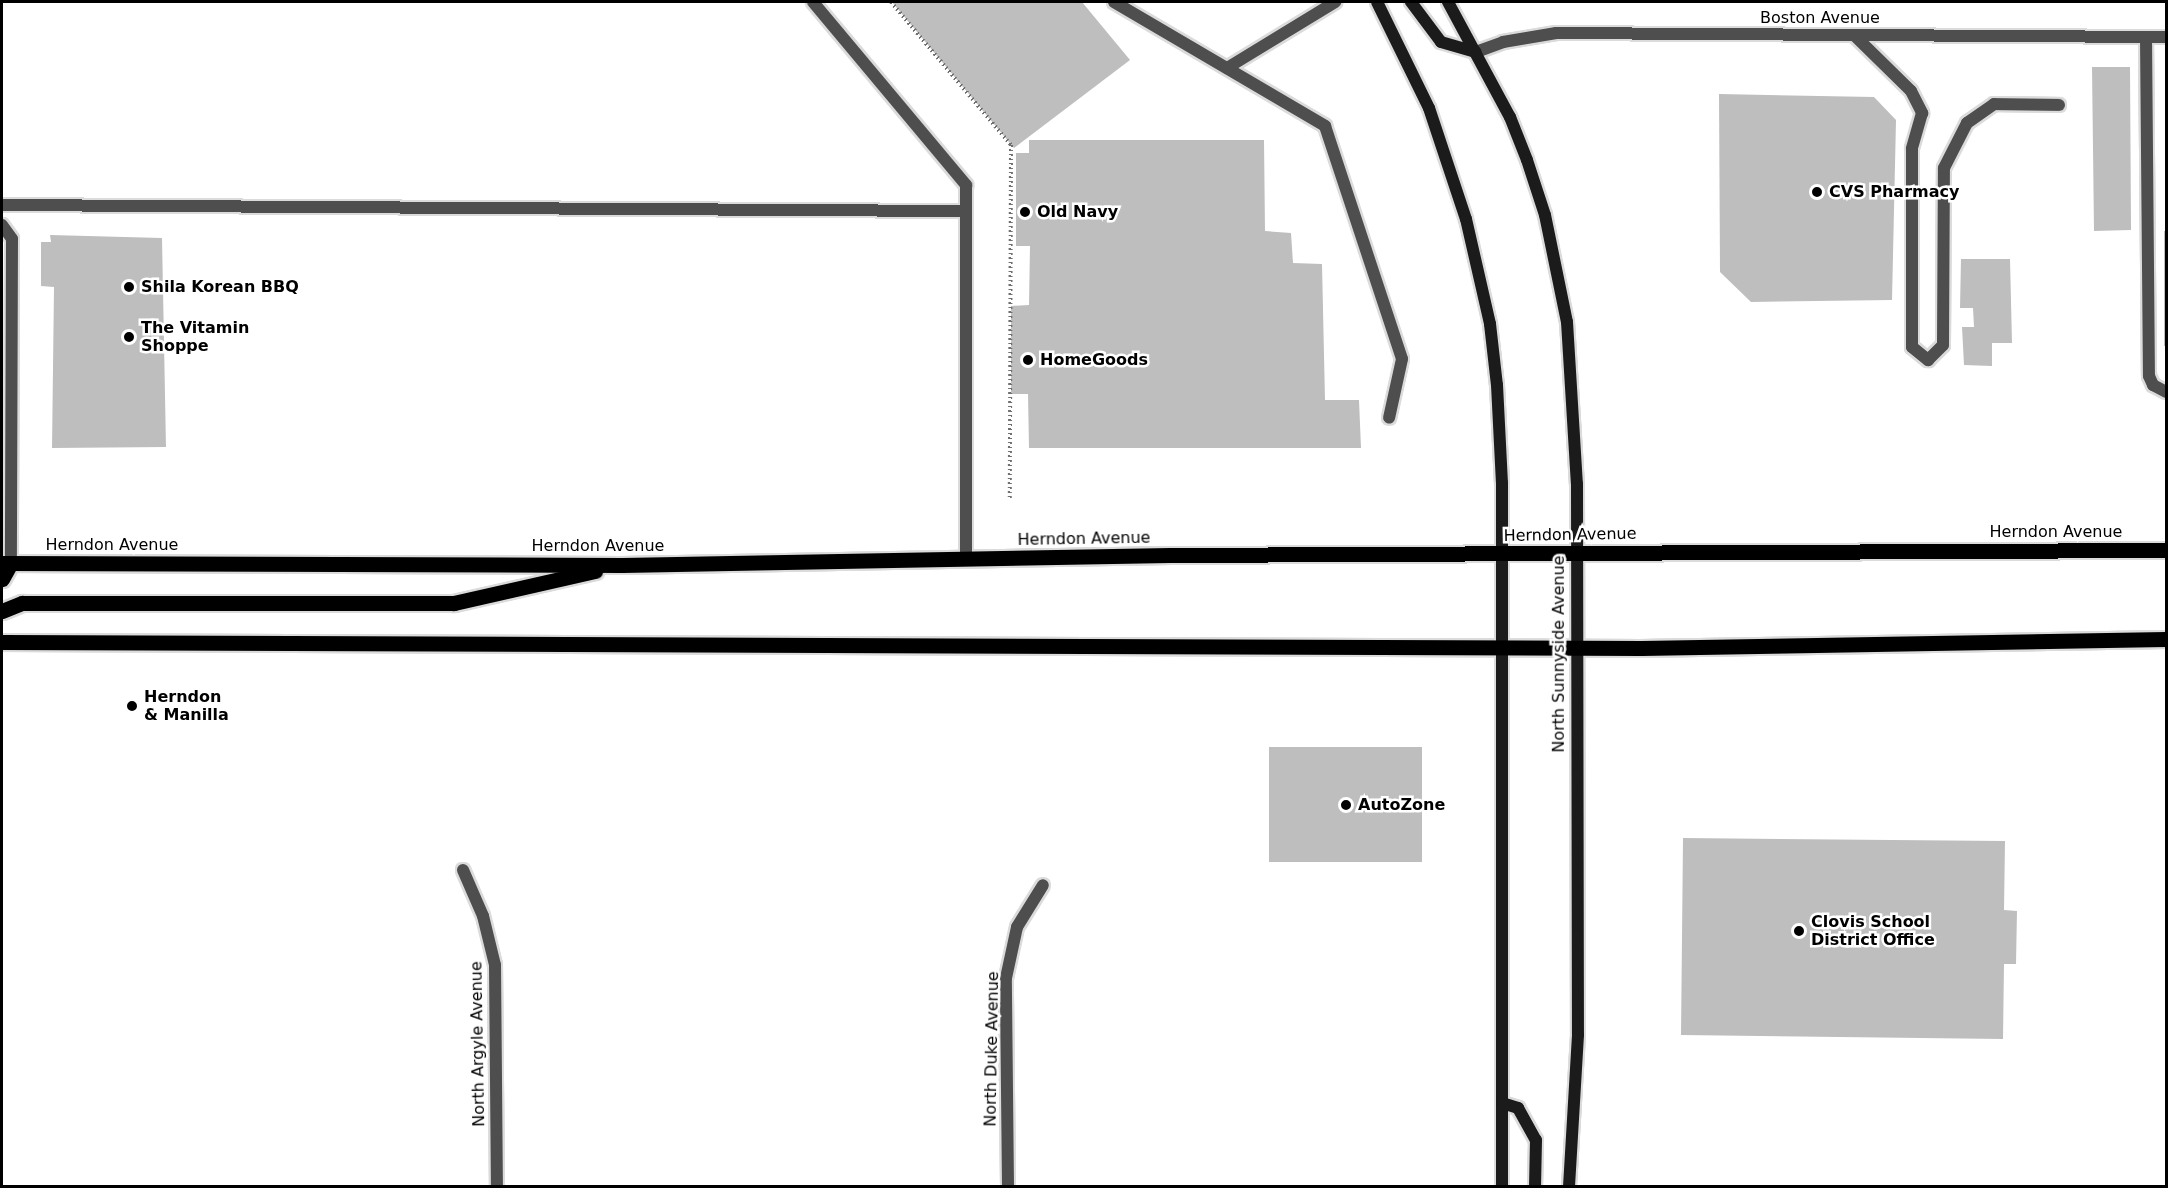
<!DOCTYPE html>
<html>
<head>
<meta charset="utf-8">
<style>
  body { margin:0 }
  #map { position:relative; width:2168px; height:1188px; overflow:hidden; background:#fff; font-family:"DejaVu Sans",sans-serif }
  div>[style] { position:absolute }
  .building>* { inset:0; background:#bebebe }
  .path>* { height:4px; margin-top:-2px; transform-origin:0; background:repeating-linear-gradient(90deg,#707070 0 1.5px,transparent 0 4.5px) }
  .roads { filter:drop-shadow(2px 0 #dbdbdb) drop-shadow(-2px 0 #dbdbdb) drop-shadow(0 2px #dbdbdb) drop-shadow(0 -2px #dbdbdb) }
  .lane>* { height:12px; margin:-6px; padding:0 6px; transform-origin:6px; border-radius:6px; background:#4e4e4e }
  .street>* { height:12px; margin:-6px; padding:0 6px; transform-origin:6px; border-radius:6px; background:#4e4e4e }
  .secondary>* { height:12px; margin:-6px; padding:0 6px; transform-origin:6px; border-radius:6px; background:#1b1b1b }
  .primary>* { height:15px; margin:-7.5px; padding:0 7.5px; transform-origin:7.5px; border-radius:7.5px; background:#000 }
  .dots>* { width:16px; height:16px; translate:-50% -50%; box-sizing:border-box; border:3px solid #fff; border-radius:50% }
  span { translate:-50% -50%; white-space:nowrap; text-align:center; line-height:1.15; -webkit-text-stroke:5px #fff; paint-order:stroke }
  .street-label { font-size:16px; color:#000 }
  .poi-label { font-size:16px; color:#000; font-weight:700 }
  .left { translate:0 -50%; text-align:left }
  .frame { position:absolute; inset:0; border:3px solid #000; pointer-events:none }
</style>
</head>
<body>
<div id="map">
  <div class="building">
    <i style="clip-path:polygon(892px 2px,1082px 2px,1130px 60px,1014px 148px)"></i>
    <i style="clip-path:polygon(2092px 67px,2130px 67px,2131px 230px,2094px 231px)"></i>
    <i style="clip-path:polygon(1719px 94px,1874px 97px,1896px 120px,1892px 300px,1751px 302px,1720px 272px)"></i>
    <i style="clip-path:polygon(1029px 140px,1264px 140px,1265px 231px,1291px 233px,1293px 263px,1322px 264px,1325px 400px,1359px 400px,1361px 448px,1029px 448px,1028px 394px,1011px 394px,1011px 306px,1029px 305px,1030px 246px,1016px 246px,1016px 153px,1029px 153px)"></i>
    <i style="clip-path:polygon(2164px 231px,2166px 231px,2166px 346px,2164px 346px)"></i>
    <i style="clip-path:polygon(50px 235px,162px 238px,166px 447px,52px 448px,54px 287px,41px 286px,41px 242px,51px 242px)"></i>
    <i style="clip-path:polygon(1961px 259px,2010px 259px,2012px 343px,1992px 343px,1992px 366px,1964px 365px,1962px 327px,1974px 327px,1973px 308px,1960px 308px)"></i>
    <i style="clip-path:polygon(1269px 747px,1422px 747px,1422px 862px,1269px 862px)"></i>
    <i style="clip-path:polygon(1683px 838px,2005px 841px,2004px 910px,2017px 911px,2016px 964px,2004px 964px,2003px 1039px,1681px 1035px)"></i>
  </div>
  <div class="path">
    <i style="left:891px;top:2px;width:187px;rotate:50deg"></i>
    <i style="left:1011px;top:145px;width:354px;rotate:90.2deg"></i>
  </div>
  <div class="roads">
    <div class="lane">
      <i style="left:813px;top:2px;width:239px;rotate:50.1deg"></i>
      <i style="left:966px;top:185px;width:375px;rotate:90deg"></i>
      <i style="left:1114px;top:2px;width:245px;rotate:30.4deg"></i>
      <i style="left:1325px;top:126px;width:245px;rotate:71.7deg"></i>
      <i style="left:1402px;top:359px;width:60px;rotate:102.4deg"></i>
      <i style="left:1854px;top:35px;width:80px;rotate:44.5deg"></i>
      <i style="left:1911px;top:91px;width:25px;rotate:63deg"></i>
      <i style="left:1922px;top:113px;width:37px;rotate:106deg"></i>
      <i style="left:1912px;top:149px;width:198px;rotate:90deg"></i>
      <i style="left:1912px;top:347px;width:21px;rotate:39deg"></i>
      <i style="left:1928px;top:360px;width:21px;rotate:-45deg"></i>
      <i style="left:1943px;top:345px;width:177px;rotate:-89.7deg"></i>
      <i style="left:1944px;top:168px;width:51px;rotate:-62.9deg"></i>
      <i style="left:1967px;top:123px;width:33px;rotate:-35deg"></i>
      <i style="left:1994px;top:104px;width:65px;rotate:0.9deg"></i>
      <i style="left:2146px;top:37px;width:339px;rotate:89.5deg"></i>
      <i style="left:2149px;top:376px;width:10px;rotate:66deg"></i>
      <i style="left:2153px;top:385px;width:15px;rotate:28deg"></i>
      <i style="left:1227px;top:68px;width:127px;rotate:-31.4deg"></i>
      <i style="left:2px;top:205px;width:964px;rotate:0.36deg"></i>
      <i style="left:2px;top:225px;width:17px;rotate:54deg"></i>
      <i style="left:12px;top:239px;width:324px;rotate:90.2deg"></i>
    </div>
    <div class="street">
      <i style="left:1476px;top:52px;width:29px;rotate:-20deg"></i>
      <i style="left:1503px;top:42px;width:54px;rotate:-9.6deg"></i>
      <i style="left:1556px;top:33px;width:610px;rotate:0.38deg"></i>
      <i style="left:463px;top:870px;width:50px;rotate:66.5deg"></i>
      <i style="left:483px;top:916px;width:50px;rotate:76.2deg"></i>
      <i style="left:495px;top:965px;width:221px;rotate:89.5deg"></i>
      <i style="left:1008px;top:1186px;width:208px;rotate:-90.6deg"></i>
      <i style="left:1006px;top:978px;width:52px;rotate:-77.8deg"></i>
      <i style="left:1017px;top:927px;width:49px;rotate:-58.2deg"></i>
    </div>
    <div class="secondary">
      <i style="left:1377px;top:2px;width:118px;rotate:63.9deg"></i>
      <i style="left:1429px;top:108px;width:117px;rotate:71.6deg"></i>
      <i style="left:1466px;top:219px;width:108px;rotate:77.1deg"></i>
      <i style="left:1490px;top:324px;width:61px;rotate:83.5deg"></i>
      <i style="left:1497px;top:385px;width:98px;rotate:87.1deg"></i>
      <i style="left:1502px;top:483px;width:703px;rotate:90deg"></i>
      <i style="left:1411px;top:2px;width:50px;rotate:53.1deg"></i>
      <i style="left:1441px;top:42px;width:36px;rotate:16deg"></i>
      <i style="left:1448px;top:2px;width:131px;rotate:61.7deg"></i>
      <i style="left:1510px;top:117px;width:46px;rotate:68.4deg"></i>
      <i style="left:1527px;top:160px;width:58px;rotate:71.9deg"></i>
      <i style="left:1545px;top:215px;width:109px;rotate:78.4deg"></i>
      <i style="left:1567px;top:322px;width:162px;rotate:86.5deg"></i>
      <i style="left:1577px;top:484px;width:551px;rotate:89.9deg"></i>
      <i style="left:1578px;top:1035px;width:151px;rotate:93.4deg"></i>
      <i style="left:1502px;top:1103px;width:17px;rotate:17deg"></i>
      <i style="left:1518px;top:1108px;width:37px;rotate:61deg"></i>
      <i style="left:1536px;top:1140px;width:46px;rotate:91.2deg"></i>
    </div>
    <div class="primary">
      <i style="left:2px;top:563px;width:620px;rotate:0.18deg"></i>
      <i style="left:622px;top:565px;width:548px;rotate:-1.05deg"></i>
      <i style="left:1170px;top:555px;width:996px;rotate:-0.29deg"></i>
      <i style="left:2px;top:579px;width:18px;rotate:-61deg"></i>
      <i style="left:2px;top:611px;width:22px;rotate:-22deg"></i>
      <i style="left:22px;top:603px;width:432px"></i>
      <i style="left:454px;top:603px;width:145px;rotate:-12.8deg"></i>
      <i style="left:2px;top:642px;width:1639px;rotate:0.21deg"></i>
      <i style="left:1641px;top:648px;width:525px;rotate:-0.98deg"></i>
    </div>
  </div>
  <div class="dots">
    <i style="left:1817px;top:192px;background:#000"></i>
    <i style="left:1025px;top:212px;background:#000"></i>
    <i style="left:129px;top:287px;background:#000"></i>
    <i style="left:129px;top:337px;background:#000"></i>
    <i style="left:1028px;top:360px;background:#000"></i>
    <i style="left:132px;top:706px;background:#000"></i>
    <i style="left:1346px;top:805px;background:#000"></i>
    <i style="left:1799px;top:931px;background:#000"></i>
  </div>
  <div class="street-label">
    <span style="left:1820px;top:18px">Boston Avenue</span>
    <span style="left:2056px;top:532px">Herndon Avenue</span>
    <span style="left:1570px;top:535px;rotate:-1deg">Herndon Avenue</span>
    <span style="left:1084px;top:539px;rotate:-1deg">Herndon Avenue</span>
    <span style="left:112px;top:545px">Herndon Avenue</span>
    <span style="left:598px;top:546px">Herndon Avenue</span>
    <span style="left:1559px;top:654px;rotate:-90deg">North Sunnyside Avenue</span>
    <span style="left:478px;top:1044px;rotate:-91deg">North Argyle Avenue</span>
    <span style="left:992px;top:1049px;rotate:-89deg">North Duke Avenue</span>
  </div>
  <div class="poi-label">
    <span class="left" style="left:1829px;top:192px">CVS Pharmacy</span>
    <span class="left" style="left:1037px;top:212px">Old Navy</span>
    <span class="left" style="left:141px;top:287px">Shila Korean BBQ</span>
    <span class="left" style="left:141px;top:337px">The Vitamin<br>Shoppe</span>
    <span class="left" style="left:1040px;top:360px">HomeGoods</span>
    <span class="left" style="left:144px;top:706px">Herndon<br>&amp; Manilla</span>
    <span class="left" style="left:1358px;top:805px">AutoZone</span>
    <span class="left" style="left:1811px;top:931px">Clovis School<br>District Office</span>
  </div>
  <div class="frame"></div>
</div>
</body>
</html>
